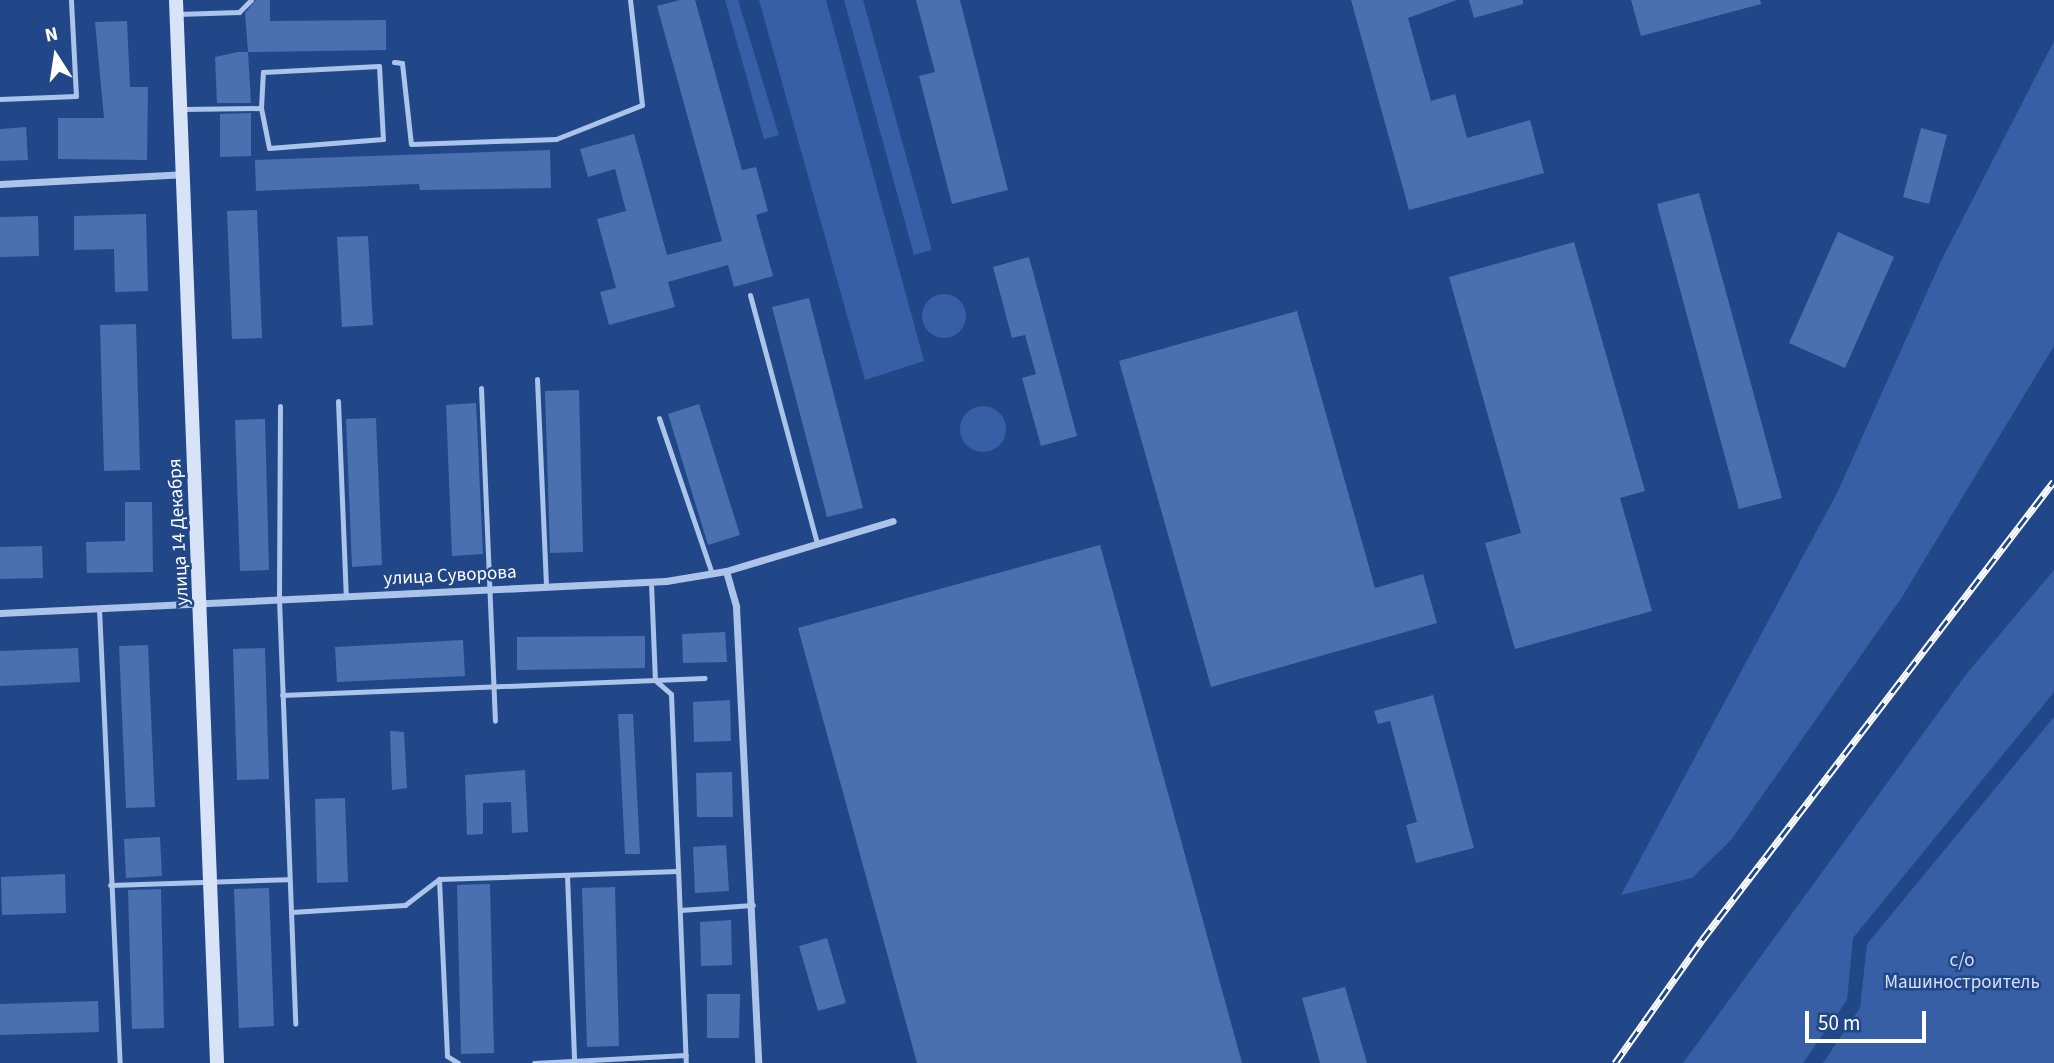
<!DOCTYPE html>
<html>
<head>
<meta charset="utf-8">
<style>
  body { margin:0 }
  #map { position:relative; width:2054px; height:1063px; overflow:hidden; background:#224788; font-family:"Source Sans 3",sans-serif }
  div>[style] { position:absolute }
  .green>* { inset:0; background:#365fa5 }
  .round { border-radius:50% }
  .building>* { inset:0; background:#4b70b0 }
  .service>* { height:5px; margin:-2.5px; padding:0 2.5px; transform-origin:2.5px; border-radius:2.5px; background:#adc4ea }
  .minor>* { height:7px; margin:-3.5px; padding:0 3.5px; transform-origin:3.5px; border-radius:3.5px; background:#adc4ea }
  .secondary>* { height:14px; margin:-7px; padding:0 7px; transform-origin:7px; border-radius:7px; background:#d8e3f8 }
  .rail>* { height:7px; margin-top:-3.5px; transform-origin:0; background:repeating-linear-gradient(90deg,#224788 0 13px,#fff 0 26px); box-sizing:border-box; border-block:2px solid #fff }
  span { translate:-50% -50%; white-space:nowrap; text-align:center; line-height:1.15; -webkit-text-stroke:5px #224788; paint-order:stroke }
  .street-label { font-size:19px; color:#fff }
  .park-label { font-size:19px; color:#d1e0f7 }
  .north { position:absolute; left:21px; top:21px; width:70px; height:70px; -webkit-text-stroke:5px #224788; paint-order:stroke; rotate:348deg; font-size:19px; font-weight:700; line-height:28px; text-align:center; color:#fff }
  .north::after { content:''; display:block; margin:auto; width:24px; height:32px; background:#fff; clip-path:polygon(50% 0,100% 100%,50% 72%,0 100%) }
  .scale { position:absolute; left:1805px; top:1011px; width:121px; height:32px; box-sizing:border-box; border:4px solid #fff; border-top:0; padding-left:9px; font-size:21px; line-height:24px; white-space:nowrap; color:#fff; -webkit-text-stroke:5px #224788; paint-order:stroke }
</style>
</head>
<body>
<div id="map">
  <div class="green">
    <i style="clip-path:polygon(725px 0,738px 0,779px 135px,764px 139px)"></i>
    <i style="clip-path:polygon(759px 0,826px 0,924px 361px,865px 380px)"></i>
    <i style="clip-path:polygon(844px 0,863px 0,932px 250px,914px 255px)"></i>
    <i style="clip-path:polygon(2054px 41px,2054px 346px,1902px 597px,1731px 840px,1692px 878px,1621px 895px,1837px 493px,1941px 261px)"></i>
    <i class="round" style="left:922px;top:294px;width:44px;height:44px"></i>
    <i class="round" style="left:960px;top:406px;width:46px;height:46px"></i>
    <i style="clip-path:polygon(2054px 570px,2054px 692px,1853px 938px,1847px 1000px,1803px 1063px,1683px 1063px,1968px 672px)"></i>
    <i style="clip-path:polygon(2054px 717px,2054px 1063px,1823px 1063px,1860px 1008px,1867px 944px)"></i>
  </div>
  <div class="building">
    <i style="clip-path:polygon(256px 0,270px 0,270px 21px,386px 20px,386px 50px,248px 52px,245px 13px)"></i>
    <i style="clip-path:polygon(680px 0,695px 0,742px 170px,756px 167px,768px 211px,756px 215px,773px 276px,734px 287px,728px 265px,668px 282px,675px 307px,609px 325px,600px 292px,616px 288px,597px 219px,626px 211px,615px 169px,588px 177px,580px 149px,634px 134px,667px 255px,722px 241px,657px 6px)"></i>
    <i style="clip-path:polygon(916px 0,960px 0,1008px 190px,952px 204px,919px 76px,935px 72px)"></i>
    <i style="clip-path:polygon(1351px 0,1457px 0,1408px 18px,1431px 101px,1455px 94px,1467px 138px,1530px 120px,1544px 173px,1409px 210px)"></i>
    <i style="clip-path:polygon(1469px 0,1523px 0,1523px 4px,1474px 18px)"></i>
    <i style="clip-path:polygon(1631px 0,1760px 0,1761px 4px,1641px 36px)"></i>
    <i style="clip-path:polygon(127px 21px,130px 87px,148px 87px,147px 160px,58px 159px,58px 118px,104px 118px,95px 22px)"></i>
    <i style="clip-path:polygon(238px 52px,248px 52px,251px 103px,217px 103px,215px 57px)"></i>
    <i style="clip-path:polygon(251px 113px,251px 156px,220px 157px,220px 114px)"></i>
    <i style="clip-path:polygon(26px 127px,28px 160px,0 161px,0 129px)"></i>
    <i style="clip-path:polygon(1921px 128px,1947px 135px,1929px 204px,1903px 197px)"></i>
    <i style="clip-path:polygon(550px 150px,551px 188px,420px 190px,419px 184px,256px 191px,255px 160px)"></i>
    <i style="clip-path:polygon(1699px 193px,1782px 498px,1739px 509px,1657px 204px)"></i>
    <i style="clip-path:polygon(257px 210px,262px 338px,232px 339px,227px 211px)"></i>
    <i style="clip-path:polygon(146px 214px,148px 291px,115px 292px,114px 249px,74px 250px,74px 216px)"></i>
    <i style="clip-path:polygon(38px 216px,39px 256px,0 257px,0 217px)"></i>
    <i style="clip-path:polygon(1838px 232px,1894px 257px,1845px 368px,1789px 343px)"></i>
    <i style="clip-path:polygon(368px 236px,373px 325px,342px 327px,337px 237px)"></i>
    <i style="clip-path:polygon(1574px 242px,1645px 491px,1620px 498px,1652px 611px,1515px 649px,1485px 543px,1521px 533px,1449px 277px)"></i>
    <i style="clip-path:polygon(1029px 257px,1077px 436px,1041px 446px,1022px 378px,1036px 374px,1025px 335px,1012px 338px,993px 267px)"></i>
    <i style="clip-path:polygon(809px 298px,863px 508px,827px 517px,772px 307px)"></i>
    <i style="clip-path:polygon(1297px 311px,1375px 588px,1423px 574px,1437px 623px,1211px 687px,1119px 361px)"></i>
    <i style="clip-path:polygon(136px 324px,140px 470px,104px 471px,100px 325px)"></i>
    <i style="clip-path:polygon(579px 390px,583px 552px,550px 553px,545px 391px)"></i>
    <i style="clip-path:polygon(476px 403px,483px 554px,452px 556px,446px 405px)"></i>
    <i style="clip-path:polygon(699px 404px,740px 535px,708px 545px,668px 414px)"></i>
    <i style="clip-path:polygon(376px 418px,382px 565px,352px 567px,346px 419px)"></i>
    <i style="clip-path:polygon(265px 419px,269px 570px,240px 571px,235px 420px)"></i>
    <i style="clip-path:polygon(125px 502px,152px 502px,153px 572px,87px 573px,86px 542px,125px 541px)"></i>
    <i style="clip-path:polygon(1100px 545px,1242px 1063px,917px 1063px,798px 628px)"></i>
    <i style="clip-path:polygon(42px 546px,43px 578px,0 579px,0 547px)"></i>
    <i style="clip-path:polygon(725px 632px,727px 662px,683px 663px,682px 634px)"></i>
    <i style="clip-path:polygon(645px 636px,645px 668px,517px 670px,517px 637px)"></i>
    <i style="clip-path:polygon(463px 640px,465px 676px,337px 682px,335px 647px)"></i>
    <i style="clip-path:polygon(148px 645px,155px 807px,126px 808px,119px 646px)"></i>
    <i style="clip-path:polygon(78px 648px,80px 682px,0 686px,0 651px)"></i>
    <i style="clip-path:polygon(265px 648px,269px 779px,237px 780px,233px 649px)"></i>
    <i style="clip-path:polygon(1433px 695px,1474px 848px,1416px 863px,1406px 825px,1417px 822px,1390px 721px,1378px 724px,1374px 711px)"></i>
    <i style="clip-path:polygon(730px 700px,731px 741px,694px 742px,693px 702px)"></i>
    <i style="clip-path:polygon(618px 714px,633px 714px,640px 854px,625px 854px)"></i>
    <i style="clip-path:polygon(390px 731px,404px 732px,407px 788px,392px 790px)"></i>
    <i style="clip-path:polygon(525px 770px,528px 832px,512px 833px,511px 802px,483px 803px,483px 834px,467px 835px,465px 775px)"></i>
    <i style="clip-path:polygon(732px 772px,733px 817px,697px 817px,696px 773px)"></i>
    <i style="clip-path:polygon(345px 798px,348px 882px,317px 883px,315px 799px)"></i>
    <i style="clip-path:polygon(160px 837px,162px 876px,126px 878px,124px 839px)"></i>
    <i style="clip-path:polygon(726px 845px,729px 891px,695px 893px,693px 847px)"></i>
    <i style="clip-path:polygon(65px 874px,66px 913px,2px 915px,1px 877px)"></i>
    <i style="clip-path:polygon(490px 884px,494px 1053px,461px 1054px,457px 885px)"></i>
    <i style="clip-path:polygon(615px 887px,619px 1046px,587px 1047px,582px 888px)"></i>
    <i style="clip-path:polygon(269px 888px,274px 1026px,239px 1028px,234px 889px)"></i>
    <i style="clip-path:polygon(161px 889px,164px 1028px,132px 1029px,128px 890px)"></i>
    <i style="clip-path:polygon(731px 920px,732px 965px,701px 966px,700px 922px)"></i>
    <i style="clip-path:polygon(827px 938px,846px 1003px,818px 1011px,799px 946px)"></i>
    <i style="clip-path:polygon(1345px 987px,1367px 1063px,1320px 1063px,1302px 998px)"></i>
    <i style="clip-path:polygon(707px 994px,740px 994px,739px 1038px,707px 1038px)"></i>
    <i style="clip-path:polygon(98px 1001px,99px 1032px,0 1035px,0 1004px)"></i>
  </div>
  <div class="service">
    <i style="left:177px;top:14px;width:62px;rotate:-1.8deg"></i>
    <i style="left:239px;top:12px;width:17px;rotate:-45deg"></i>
    <i style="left:394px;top:62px;width:8px;rotate:7deg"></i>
    <i style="left:402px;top:63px;width:81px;rotate:83.7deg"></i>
    <i style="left:411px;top:144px;width:145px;rotate:-2deg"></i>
    <i style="left:556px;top:139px;width:92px;rotate:-21.6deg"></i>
    <i style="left:642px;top:105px;width:106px;rotate:-96.5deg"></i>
    <i style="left:0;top:99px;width:76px;rotate:-2.3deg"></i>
    <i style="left:76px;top:96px;width:96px;rotate:-93deg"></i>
    <i style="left:183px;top:109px;width:78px;rotate:-0.7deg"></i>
    <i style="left:261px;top:108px;width:36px;rotate:-87deg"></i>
    <i style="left:263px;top:72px;width:116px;rotate:-3deg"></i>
    <i style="left:379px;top:66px;width:73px;rotate:86.9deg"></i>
    <i style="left:383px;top:139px;width:114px;rotate:175.5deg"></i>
    <i style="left:269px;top:148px;width:41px;rotate:-101.3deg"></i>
    <i style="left:750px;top:295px;width:258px;rotate:74.9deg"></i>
    <i style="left:537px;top:379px;width:208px;rotate:87.5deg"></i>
    <i style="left:481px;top:388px;width:333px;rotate:87.6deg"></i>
    <i style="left:338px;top:401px;width:195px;rotate:87.7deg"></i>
    <i style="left:280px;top:406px;width:193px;rotate:90.3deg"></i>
    <i style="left:279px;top:599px;width:425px;rotate:87.8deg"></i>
    <i style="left:659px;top:418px;width:165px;rotate:71.2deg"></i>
    <i style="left:651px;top:582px;width:98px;rotate:87.7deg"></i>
    <i style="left:655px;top:680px;width:21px;rotate:41deg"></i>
    <i style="left:671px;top:694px;width:369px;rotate:87.7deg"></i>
    <i style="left:99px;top:608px;width:455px;rotate:87.4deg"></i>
    <i style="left:282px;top:695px;width:423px;rotate:-2.3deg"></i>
    <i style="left:567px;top:875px;width:186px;rotate:87.8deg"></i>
    <i style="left:439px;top:879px;width:177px;rotate:87.4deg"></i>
    <i style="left:447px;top:1056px;width:13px;rotate:32deg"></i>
    <i style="left:110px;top:885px;width:177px;rotate:-1.9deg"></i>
    <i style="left:680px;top:910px;width:73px;rotate:-3.9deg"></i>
    <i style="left:291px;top:912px;width:114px;rotate:-3.5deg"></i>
    <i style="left:405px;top:905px;width:43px;rotate:-37.4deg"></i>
    <i style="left:439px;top:879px;width:239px;rotate:-1.9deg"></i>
    <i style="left:534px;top:1063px;width:152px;rotate:-3deg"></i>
  </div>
  <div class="minor">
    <i style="left:0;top:184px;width:182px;rotate:-3.1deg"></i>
    <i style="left:726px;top:571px;width:37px;rotate:74deg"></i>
    <i style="left:736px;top:607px;width:457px;rotate:87.2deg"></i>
    <i style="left:0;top:613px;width:667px;rotate:-2.75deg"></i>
    <i style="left:666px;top:581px;width:61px;rotate:-9.5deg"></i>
    <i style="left:726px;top:571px;width:174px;rotate:-16.7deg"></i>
  </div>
  <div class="secondary">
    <i style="left:176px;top:0;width:1064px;rotate:87.79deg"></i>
  </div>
  <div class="rail">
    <i style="left:1615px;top:1063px;width:151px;rotate:-54.7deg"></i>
    <i style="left:1702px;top:940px;width:578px;rotate:-52.52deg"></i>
  </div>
  <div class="street-label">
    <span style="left:179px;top:532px;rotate:-93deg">улица 14 Декабря</span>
    <span style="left:450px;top:576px;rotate:-3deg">улица Суворова</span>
  </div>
  <div class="park-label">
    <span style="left:1962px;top:972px">с/о<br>Машиностроитель</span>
  </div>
  <div class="north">N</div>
  <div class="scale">50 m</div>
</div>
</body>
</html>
